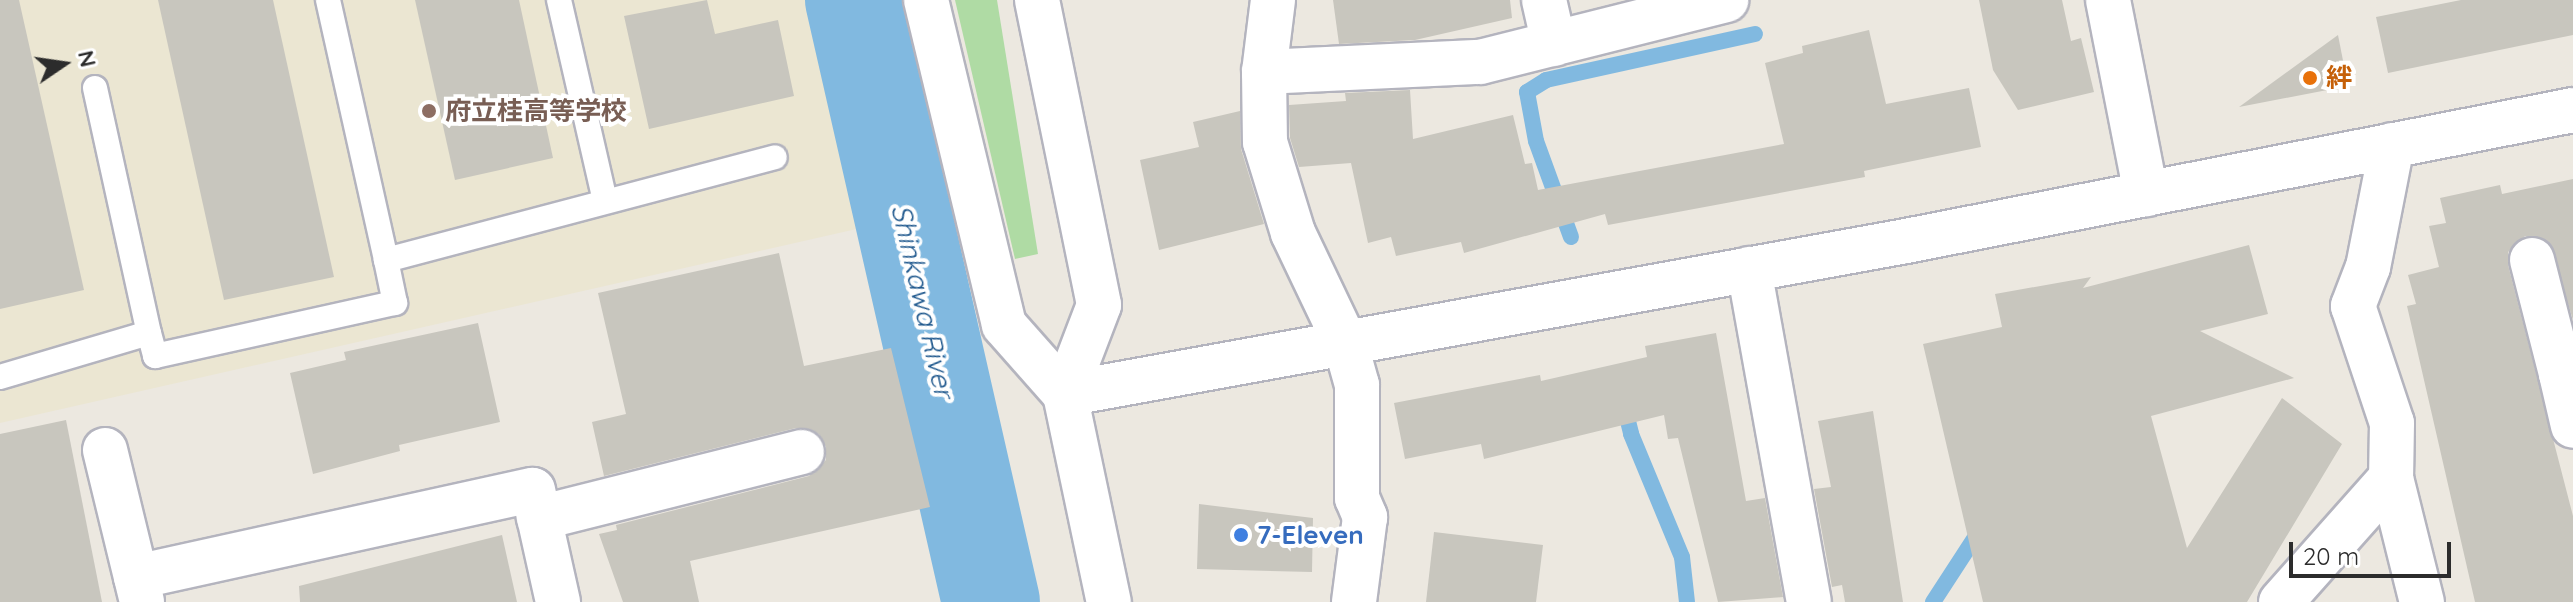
<!DOCTYPE html>
<html>
<head>
<meta charset="utf-8">
<style>
  body { margin:0 }
  #map { position:relative; width:2573px; height:602px; overflow:hidden; background:#ece8e0; font-family:Quicksand,"Noto Sans JP",sans-serif }
  div>[style] { position:absolute }
  .education>* { inset:0; background:#ebe6d2 }
  .green>* { inset:0; background:#afdba4 }
  .stream>* { height:16px; margin:-8px; padding:0 8px; transform-origin:8px; border-radius:8px; background:#81b9e0 }
  .river>* { height:98px; margin:-49px; padding:0 49px; transform-origin:49px; border-radius:49px; background:#81b9e0 }
  .building>* { inset:0; background:#c8c6be }
  .roads { filter:drop-shadow(2px 0 #b4b4be) drop-shadow(-2px 0 #b4b4be) drop-shadow(0 2px #b4b4be) drop-shadow(0 -2px #b4b4be) }
  .lane>* { height:24px; margin:-12px; padding:0 12px; transform-origin:12px; border-radius:12px; background:#fff }
  .street>* { height:44px; margin:-22px; padding:0 22px; transform-origin:22px; border-radius:22px; background:#fff }
  .secondary>* { height:44px; margin:-22px; padding:0 22px; transform-origin:22px; border-radius:22px; background:#fff }
  .dots>* { width:22px; height:22px; translate:-50% -50%; box-sizing:border-box; border:4px solid #fff; border-radius:50% }
  span { translate:-50% -50%; white-space:nowrap; text-align:center; line-height:1.15; -webkit-text-stroke:8px #fff; paint-order:stroke }
  .food-label { font-size:26px; color:#c56008; font-weight:700 }
  .left { translate:0 -50%; text-align:left }
  .education-label { font-size:26px; color:#785e54; font-weight:700 }
  .shop-label { font-size:26px; color:#366cbe; font-weight:700 }
  .water-label { font-size:28px; color:#1f588d; font-style:italic }
  .north { position:absolute; left:24px; top:24px; width:80px; height:80px; -webkit-text-stroke:6px #fff; paint-order:stroke; rotate:77deg; font-size:22px; font-weight:700; line-height:32px; text-align:center; color:#2c2c2c }
  .north::after { content:''; display:block; margin:auto; width:28px; height:36px; background:#2c2c2c; clip-path:polygon(50% 0,100% 100%,50% 72%,0 100%) }
  .scale { position:absolute; left:2289px; top:542px; width:162px; height:36px; box-sizing:border-box; border:4px solid #2c2c2c; border-top:0; padding-left:10px; font-size:24px; line-height:28px; white-space:nowrap; color:#2c2c2c; -webkit-text-stroke:6px #fff; paint-order:stroke }
</style>
</head>
<body>
<div id="map">
  <div class="education">
    <i style="clip-path:polygon(0 0,833px 0,883px 223px,0 423px)"></i>
  </div>
  <div class="green">
    <i style="clip-path:polygon(955px 0,997px 0,1038px 254px,1015px 259px)"></i>
  </div>
  <div class="stream">
    <i style="left:1571px;top:237px;width:102px;rotate:-110deg"></i>
    <i style="left:1536px;top:141px;width:50px;rotate:-100.4deg"></i>
    <i style="left:1527px;top:92px;width:22px;rotate:-32deg"></i>
    <i style="left:1546px;top:80px;width:214px;rotate:-12.4deg"></i>
    <i style="left:1624px;top:405px;width:30px;rotate:76deg"></i>
    <i style="left:1631px;top:434px;width:133px;rotate:67.5deg"></i>
    <i style="left:1682px;top:557px;width:45px;rotate:83.7deg"></i>
    <i style="left:1933px;top:602px;width:86px;rotate:-56.9deg"></i>
  </div>
  <div class="river">
    <i style="left:854px;top:0;width:617px;rotate:77.18deg"></i>
  </div>
  <div class="building">
    <i style="clip-path:polygon(0 0,19px 0,84px 290px,0 309px)"></i>
    <i style="clip-path:polygon(158px 0,273px 0,334px 277px,224px 300px)"></i>
    <i style="clip-path:polygon(415px 0,519px 0,553px 158px,455px 180px)"></i>
    <i style="clip-path:polygon(707px 0,715px 34px,778px 20px,794px 96px,649px 129px,624px 16px)"></i>
    <i style="clip-path:polygon(1333px 0,1510px 0,1512px 18px,1415px 40px,1339px 44px)"></i>
    <i style="clip-path:polygon(1979px 0,2062px 0,2071px 41px,2081px 38px,2094px 92px,2018px 110px,1993px 70px)"></i>
    <i style="clip-path:polygon(2461px 0,2573px 0,2573px 35px,2388px 73px,2376px 17px)"></i>
    <i style="clip-path:polygon(1869px 30px,1886px 104px,1969px 88px,1981px 147px,1864px 171px,1865px 177px,1608px 225px,1605px 214px,1464px 253px,1461px 242px,1396px 256px,1391px 237px,1368px 243px,1351px 163px,1299px 167px,1290px 138px,1289px 105px,1346px 101px,1345px 93px,1410px 90px,1413px 139px,1513px 115px,1525px 164px,1532px 163px,1538px 190px,1784px 144px,1765px 63px,1803px 53px,1802px 46px)"></i>
    <i style="clip-path:polygon(2338px 35px,2348px 86px,2239px 107px)"></i>
    <i style="clip-path:polygon(1240px 111px,1241px 149px,1264px 224px,1159px 250px,1140px 160px,1199px 147px,1193px 122px)"></i>
    <i style="clip-path:polygon(2573px 179px,2573px 320px,2549px 242px,2525px 236px,2508px 252px,2508px 265px,2573px 516px,2573px 602px,2475px 602px,2407px 306px,2416px 304px,2408px 275px,2439px 267px,2429px 226px,2446px 223px,2440px 198px,2500px 185px,2502px 194px)"></i>
    <i style="clip-path:polygon(2249px 245px,2268px 314px,2200px 331px,2294px 378px,2151px 416px,2187px 548px,2282px 398px,2342px 444px,2247px 602px,1983px 602px,1923px 344px,2002px 327px,1995px 294px,2091px 277px,2083px 288px)"></i>
    <i style="clip-path:polygon(779px 253px,804px 366px,891px 348px,930px 507px,690px 561px,699px 602px,623px 602px,599px 534px,617px 530px,616px 525px,809px 476px,826px 460px,826px 447px,819px 434px,796px 428px,604px 476px,592px 422px,626px 414px,598px 293px)"></i>
    <i style="clip-path:polygon(478px 323px,500px 422px,399px 445px,400px 451px,313px 474px,290px 373px,346px 360px,344px 352px)"></i>
    <i style="clip-path:polygon(1716px 333px,1746px 501px,1765px 498px,1783px 597px,1718px 602px,1678px 438px,1668px 439px,1664px 415px,1484px 459px,1481px 444px,1405px 459px,1394px 403px,1540px 375px,1541px 381px,1647px 357px,1645px 346px)"></i>
    <i style="clip-path:polygon(1873px 411px,1903px 602px,1845px 602px,1842px 585px,1832px 587px,1814px 489px,1831px 487px,1818px 421px)"></i>
    <i style="clip-path:polygon(66px 420px,102px 602px,0 602px,0 434px)"></i>
    <i style="clip-path:polygon(1199px 504px,1313px 518px,1312px 572px,1197px 569px)"></i>
    <i style="clip-path:polygon(1434px 532px,1543px 545px,1536px 602px,1426px 602px)"></i>
    <i style="clip-path:polygon(502px 535px,517px 602px,300px 602px,299px 586px)"></i>
  </div>
  <div class="roads">
    <div class="lane">
      <i style="left:328px;top:0;width:266px;rotate:77.4deg"></i>
      <i style="left:386px;top:260px;width:402px;rotate:-14.8deg"></i>
      <i style="left:559px;top:0;width:206px;rotate:77.1deg"></i>
      <i style="left:95px;top:88px;width:251px;rotate:77.6deg"></i>
      <i style="left:0;top:377px;width:155px;rotate:-16.5deg"></i>
      <i style="left:149px;top:333px;width:24px;rotate:75deg"></i>
      <i style="left:155px;top:356px;width:246px;rotate:-12.5deg"></i>
      <i style="left:395px;top:303px;width:44px;rotate:-101.8deg"></i>
    </div>
    <div class="street">
      <i style="left:1273px;top:0;width:73px;rotate:97.1deg"></i>
      <i style="left:1264px;top:72px;width:70px;rotate:89.2deg"></i>
      <i style="left:1265px;top:142px;width:95px;rotate:72.9deg"></i>
      <i style="left:1293px;top:233px;width:121px;rotate:64.5deg"></i>
      <i style="left:1345px;top:342px;width:45px;rotate:74.4deg"></i>
      <i style="left:1357px;top:385px;width:113px;rotate:90deg"></i>
      <i style="left:1357px;top:498px;width:21px;rotate:67deg"></i>
      <i style="left:1365px;top:517px;width:86px;rotate:97.4deg"></i>
      <i style="left:1544px;top:0;width:45px;rotate:77.2deg"></i>
      <i style="left:2108px;top:0;width:198px;rotate:78.9deg"></i>
      <i style="left:1264px;top:72px;width:216px;rotate:-2.7deg"></i>
      <i style="left:1480px;top:62px;width:254px;rotate:-14.1deg"></i>
      <i style="left:2392px;top:145px;width:124px;rotate:101.1deg"></i>
      <i style="left:2368px;top:267px;width:42px;rotate:111deg"></i>
      <i style="left:2353px;top:306px;width:123px;rotate:71.6deg"></i>
      <i style="left:2392px;top:423px;width:55px;rotate:91deg"></i>
      <i style="left:2391px;top:478px;width:128px;rotate:76deg"></i>
      <i style="left:2532px;top:260px;width:118px;rotate:75.7deg"></i>
      <i style="left:1749px;top:269px;width:338px;rotate:79.8deg"></i>
      <i style="left:2573px;top:372px;width:12px;rotate:171deg"></i>
      <i style="left:2561px;top:374px;width:53px;rotate:77deg"></i>
      <i style="left:105px;top:450px;width:156px;rotate:76.3deg"></i>
      <i style="left:539px;top:518px;width:271px;rotate:-14.1deg"></i>
      <i style="left:136px;top:577px;width:406px;rotate:-12.4deg"></i>
      <i style="left:533px;top:490px;width:115px;rotate:77.4deg"></i>
      <i style="left:2281px;top:602px;width:166px;rotate:-48.4deg"></i>
    </div>
    <div class="secondary">
      <i style="left:926px;top:0;width:334px;rotate:76.5deg"></i>
      <i style="left:1004px;top:325px;width:92px;rotate:48.5deg"></i>
      <i style="left:1065px;top:394px;width:213px;rotate:78.1deg"></i>
      <i style="left:1037px;top:0;width:311px;rotate:78.5deg"></i>
      <i style="left:1099px;top:305px;width:95px;rotate:110.9deg"></i>
      <i style="left:1065px;top:394px;width:855px;rotate:-10.31deg"></i>
      <i style="left:1906px;top:241px;width:680px;rotate:-11.11deg"></i>
    </div>
  </div>
  <div class="dots">
    <i style="left:2310px;top:78px;background:#e8710a"></i>
    <i style="left:429px;top:111px;background:#8d6e63"></i>
    <i style="left:1241px;top:535px;background:#3f7fe0"></i>
  </div>
  <div class="food-label">
    <span class="left" style="left:2326px;top:78px">絆</span>
  </div>
  <div class="education-label">
    <span class="left" style="left:445px;top:111px">府立桂高等学校</span>
  </div>
  <div class="shop-label">
    <span class="left" style="left:1257px;top:535px">7-Eleven</span>
  </div>
  <div class="water-label">
    <span style="left:923px;top:301px;rotate:77deg">Shinkawa River</span>
  </div>
  <div class="north">N</div>
  <div class="scale">20 m</div>
</div>
</body>
</html>
